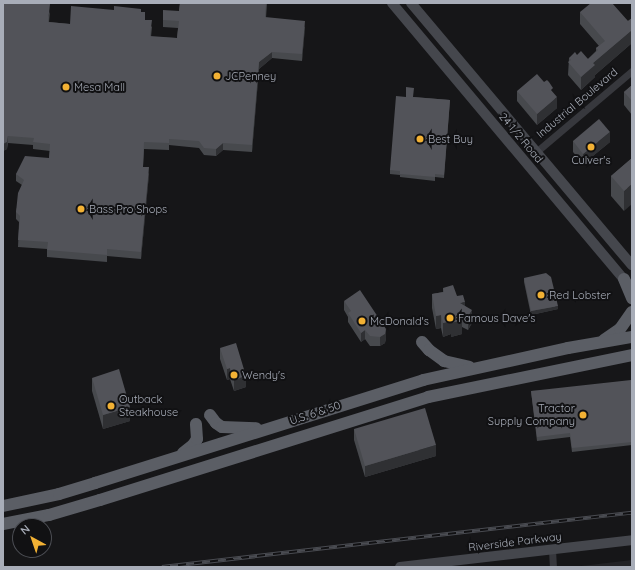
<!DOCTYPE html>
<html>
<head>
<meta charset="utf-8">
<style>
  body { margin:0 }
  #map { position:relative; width:635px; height:570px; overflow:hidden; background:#161618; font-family:Quicksand,sans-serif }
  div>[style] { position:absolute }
  .built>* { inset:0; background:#222225 }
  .minor>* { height:7px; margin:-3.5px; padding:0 3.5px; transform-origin:3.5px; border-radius:3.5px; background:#37383d }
  .secondary>* { height:10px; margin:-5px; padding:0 5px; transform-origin:5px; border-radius:5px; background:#45474d }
  .trunk>* { height:12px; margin:-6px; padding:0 6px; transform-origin:6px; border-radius:6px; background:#5b5e65 }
  .rail>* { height:4px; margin-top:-2px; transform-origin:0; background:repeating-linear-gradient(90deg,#111113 0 8px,#4a4c52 0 16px); box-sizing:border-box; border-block:1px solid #4a4c52 }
  .wall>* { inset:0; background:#47494d }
  .shaded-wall>* { inset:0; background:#2f3033 }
  .building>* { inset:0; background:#525359 }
  .dots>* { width:11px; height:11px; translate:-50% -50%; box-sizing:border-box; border:2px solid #111113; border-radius:50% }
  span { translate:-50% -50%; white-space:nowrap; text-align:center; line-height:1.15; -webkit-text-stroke:4px #111113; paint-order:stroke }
  .poi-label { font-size:11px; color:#a8adb8 }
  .left { translate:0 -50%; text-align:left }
  .right { translate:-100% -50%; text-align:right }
  .street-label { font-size:11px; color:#a8adb8 }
  .frame { position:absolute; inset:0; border:4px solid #a8adb8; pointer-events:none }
  .north { position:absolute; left:12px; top:518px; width:40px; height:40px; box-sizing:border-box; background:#111113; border:1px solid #4d4f55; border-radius:50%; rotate:320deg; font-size:11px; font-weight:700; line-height:16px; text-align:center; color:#a8adb8 }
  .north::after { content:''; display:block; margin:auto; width:14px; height:18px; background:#f2b134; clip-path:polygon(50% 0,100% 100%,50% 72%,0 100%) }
</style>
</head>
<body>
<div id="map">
  <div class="built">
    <i style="clip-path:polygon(632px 560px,632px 567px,573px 567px)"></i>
  </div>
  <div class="minor">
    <i style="left:536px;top:152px;width:126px;rotate:-40.2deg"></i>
    <i style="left:552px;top:549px;width:18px;rotate:87deg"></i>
  </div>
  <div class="secondary">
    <i style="left:392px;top:3px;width:367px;rotate:50deg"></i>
    <i style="left:411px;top:3px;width:343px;rotate:49.9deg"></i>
    <i style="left:400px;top:567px;width:234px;rotate:-6.6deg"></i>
  </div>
  <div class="trunk">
    <i style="left:624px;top:279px;width:21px;rotate:67deg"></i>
    <i style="left:604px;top:340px;width:19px;rotate:-35deg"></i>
    <i style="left:620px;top:329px;width:21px;rotate:-55deg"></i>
    <i style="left:422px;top:342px;width:11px;rotate:49deg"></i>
    <i style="left:429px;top:350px;width:19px;rotate:36deg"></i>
    <i style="left:444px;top:361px;width:26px;rotate:13deg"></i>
    <i style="left:210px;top:415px;width:10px;rotate:53deg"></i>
    <i style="left:216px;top:423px;width:7px;rotate:34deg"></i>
    <i style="left:222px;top:427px;width:34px;rotate:2deg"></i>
    <i style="left:183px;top:453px;width:13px;rotate:-39deg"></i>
    <i style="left:193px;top:445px;width:7px;rotate:-56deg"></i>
    <i style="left:197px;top:439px;width:15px;rotate:-94deg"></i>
    <i style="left:3px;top:506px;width:57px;rotate:-12.1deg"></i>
    <i style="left:59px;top:494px;width:38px;rotate:-17deg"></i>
    <i style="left:95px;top:483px;width:344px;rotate:-17.4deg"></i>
    <i style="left:423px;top:380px;width:148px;rotate:-12.4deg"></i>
    <i style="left:568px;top:348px;width:65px;rotate:-9.8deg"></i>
    <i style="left:3px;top:524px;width:47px;rotate:-11.1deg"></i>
    <i style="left:49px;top:515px;width:53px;rotate:-16.4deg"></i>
    <i style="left:100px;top:500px;width:344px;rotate:-17.4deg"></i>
    <i style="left:428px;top:397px;width:208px;rotate:-11.6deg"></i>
  </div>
  <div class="rail">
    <i style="left:162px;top:567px;width:473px;rotate:-6.6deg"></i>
  </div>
  <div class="wall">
    <i style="clip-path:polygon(180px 3px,267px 3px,266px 18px,305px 27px,302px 61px,272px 58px,259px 69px,252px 152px,223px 150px,216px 156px,204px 155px,199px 148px,169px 145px,169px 150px,144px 149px,143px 167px,149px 174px,141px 259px,107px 256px,107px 262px,47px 257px,47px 249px,18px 247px,19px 222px,16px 219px,16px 212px,22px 185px,16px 181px,16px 174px,49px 158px,50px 151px,33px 149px,33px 145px,8px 143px,7px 149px,3px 151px,50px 11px,49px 22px,70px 24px,141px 12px,145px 20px,152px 27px,151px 37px,177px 38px,178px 28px,163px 27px,163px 20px,179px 11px)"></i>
    <i style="clip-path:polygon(580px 12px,628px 21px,632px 18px,632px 43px,595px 75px,595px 77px,581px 90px,568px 75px,569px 58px,577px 55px,588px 59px,596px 51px,596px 48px,599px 46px,580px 24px)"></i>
    <i style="clip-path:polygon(632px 85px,632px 115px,624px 105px,624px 92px)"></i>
    <i style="clip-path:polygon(517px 91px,553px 93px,557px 108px,537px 125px,517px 101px)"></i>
    <i style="clip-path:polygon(413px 97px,450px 100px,444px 178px,435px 177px,435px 181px,400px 177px,400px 175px,390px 174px,390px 170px)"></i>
    <i style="clip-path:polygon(573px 141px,610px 142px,583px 164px,573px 152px)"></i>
    <i style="clip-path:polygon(632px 158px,624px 211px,611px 196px,611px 176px)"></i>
    <i style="clip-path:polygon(524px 278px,558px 309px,531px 315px,524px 282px)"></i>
    <i style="clip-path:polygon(443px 288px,457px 296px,465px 306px,472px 323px,468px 330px,462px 327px,462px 334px,451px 337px,451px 334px,443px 337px,441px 328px,436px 329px,432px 308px,432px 294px,443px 292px)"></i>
    <i style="clip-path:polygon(344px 301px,386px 338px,385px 343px,380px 346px,370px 346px,365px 339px,361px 342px,348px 322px,348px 317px,344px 310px)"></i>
    <i style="clip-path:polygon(220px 348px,246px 387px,234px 391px,230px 379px,227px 380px,220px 359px)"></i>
    <i style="clip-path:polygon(92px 378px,130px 421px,103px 429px,92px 391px)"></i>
    <i style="clip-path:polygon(632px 388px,632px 445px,572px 452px,570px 437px,537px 441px,531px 391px)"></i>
    <i style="clip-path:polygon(354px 429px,436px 456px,365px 477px,354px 440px)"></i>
  </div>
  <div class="shaded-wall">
    <i style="clip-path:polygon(305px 21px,305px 27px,302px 61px,302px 54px)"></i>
    <i style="clip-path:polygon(632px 30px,632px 43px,595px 75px,595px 77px,581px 90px,581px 77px,593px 63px)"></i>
    <i style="clip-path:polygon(272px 52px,272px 58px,259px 69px,252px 152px,252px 145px,259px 62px)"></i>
    <i style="clip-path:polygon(557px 97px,557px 108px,537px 125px,537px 114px)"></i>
    <i style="clip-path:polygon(610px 132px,610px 142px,583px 164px,583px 154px)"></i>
    <i style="clip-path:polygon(8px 136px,7px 149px,3px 151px,3px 144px)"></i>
    <i style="clip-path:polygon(223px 143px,223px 150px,216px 156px,216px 149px)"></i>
    <i style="clip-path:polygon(149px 167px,149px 174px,141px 259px,141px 252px)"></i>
    <i style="clip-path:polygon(632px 184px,632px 204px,624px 211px,624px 191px)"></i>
    <i style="clip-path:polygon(465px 302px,465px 315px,460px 303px)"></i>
    <i style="clip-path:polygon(558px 306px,558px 309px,531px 315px,531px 311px)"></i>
    <i style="clip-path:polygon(472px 310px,472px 323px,468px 330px,468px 317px)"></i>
    <i style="clip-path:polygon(441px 315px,441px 328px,436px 329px,436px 316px)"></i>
    <i style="clip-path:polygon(462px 320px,462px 334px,451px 337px,451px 323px)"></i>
    <i style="clip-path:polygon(451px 321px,451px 334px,443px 337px,443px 323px)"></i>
    <i style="clip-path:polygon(386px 329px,386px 338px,385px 343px,380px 346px,380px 337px)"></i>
    <i style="clip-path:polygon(365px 330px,365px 339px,361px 342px,361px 333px)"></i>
    <i style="clip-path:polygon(230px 368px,230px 379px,227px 380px,227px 369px)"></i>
    <i style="clip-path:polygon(246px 376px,246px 387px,234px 391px,234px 380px)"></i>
    <i style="clip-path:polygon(130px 407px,130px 421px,103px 429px,103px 415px)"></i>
    <i style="clip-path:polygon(436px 445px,436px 456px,365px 477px,365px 466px)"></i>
  </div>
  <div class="building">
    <i style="clip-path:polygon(3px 3px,49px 3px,50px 4px,48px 22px,70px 24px,71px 6px,114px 10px,114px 6px,141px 9px,141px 12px,145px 12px,145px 20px,152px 20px,150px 36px,177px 38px,179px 21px,163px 20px,163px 10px,179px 11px,180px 3px,266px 3px,265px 17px,305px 21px,302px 54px,272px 52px,259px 62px,252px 145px,223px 143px,216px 149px,204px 148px,199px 141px,169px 139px,169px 143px,144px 142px,143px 167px,149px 167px,141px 252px,107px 249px,107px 255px,47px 250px,48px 242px,18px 240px,20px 216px,16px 212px,18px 193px,24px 180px,16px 174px,25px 156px,49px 158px,50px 144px,33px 142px,34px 138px,8px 136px,7px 142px,3px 144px)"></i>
    <i style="clip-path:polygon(591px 3px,612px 3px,628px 21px,632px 18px,632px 30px,593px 63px,595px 65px,581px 77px,568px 62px,571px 60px,569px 58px,575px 52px,577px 55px,581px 51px,588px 59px,598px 50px,596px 48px,605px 41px,580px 12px)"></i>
    <i style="clip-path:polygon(537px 74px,544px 82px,547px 80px,549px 82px,553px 88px,551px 90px,557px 97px,537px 114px,517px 91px)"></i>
    <i style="clip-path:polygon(632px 85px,632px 101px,624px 92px)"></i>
    <i style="clip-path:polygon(406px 87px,414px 88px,413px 97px,450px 100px,444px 175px,435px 174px,435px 177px,400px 174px,400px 171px,390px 170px,396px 96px,406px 97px)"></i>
    <i style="clip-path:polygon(599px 119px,610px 132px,583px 154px,573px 141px)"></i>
    <i style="clip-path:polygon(632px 158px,632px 184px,624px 191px,611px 176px)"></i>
    <i style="clip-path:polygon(546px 273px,551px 277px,558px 306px,531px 311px,524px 278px)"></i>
    <i style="clip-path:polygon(453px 285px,457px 296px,463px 295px,465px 302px,460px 303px,472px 310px,468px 317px,462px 313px,462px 320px,451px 323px,451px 321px,443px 323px,441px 315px,436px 316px,432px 294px,444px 292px,443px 288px)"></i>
    <i style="clip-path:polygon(360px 290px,386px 329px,385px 334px,380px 337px,370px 336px,365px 330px,361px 333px,348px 313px,351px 311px,344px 301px)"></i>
    <i style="clip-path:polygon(236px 343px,246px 376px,234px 380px,230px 368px,227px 369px,220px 348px)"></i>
    <i style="clip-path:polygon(119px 369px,130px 407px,103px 415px,92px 378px)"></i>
    <i style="clip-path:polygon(631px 380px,632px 388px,632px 442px,572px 448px,570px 433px,537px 437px,531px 391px)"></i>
    <i style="clip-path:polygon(425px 408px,436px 445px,365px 466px,354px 429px)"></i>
  </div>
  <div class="dots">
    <i style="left:217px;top:76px;background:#f2b134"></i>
    <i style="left:66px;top:87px;background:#f2b134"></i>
    <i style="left:420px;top:139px;background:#f2b134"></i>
    <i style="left:591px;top:147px;background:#f2b134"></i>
    <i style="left:81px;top:209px;background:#f2b134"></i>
    <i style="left:541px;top:295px;background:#f2b134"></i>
    <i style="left:450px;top:318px;background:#f2b134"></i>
    <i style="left:362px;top:321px;background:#f2b134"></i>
    <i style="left:234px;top:375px;background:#f2b134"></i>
    <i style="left:111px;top:406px;background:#f2b134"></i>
    <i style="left:583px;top:415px;background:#f2b134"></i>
  </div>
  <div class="poi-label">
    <span class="left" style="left:225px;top:76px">JCPenney</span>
    <span class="left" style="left:74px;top:87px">Mesa Mall</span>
    <span class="left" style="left:428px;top:139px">Best Buy</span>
    <span style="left:591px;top:160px">Culver's</span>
    <span class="left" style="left:89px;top:209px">Bass Pro Shops</span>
    <span class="left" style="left:549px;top:295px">Red Lobster</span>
    <span class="left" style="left:458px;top:318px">Famous Dave's</span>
    <span class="left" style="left:370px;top:321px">McDonald's</span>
    <span class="left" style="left:242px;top:375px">Wendy's</span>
    <span class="left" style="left:119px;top:406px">Outback<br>Steakhouse</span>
    <span class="right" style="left:575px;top:415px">Tractor<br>Supply Company</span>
  </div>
  <div class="street-label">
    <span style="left:577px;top:103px;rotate:-40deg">Industrial Boulevard</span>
    <span style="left:521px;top:138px;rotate:50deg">24 1/2 Road</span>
    <span style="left:315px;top:413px;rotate:-18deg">U.S. 6 &amp; 50</span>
    <span style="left:515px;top:542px;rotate:-7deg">Riverside Parkway</span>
  </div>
  <div class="frame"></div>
  <div class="north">N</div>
</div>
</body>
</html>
